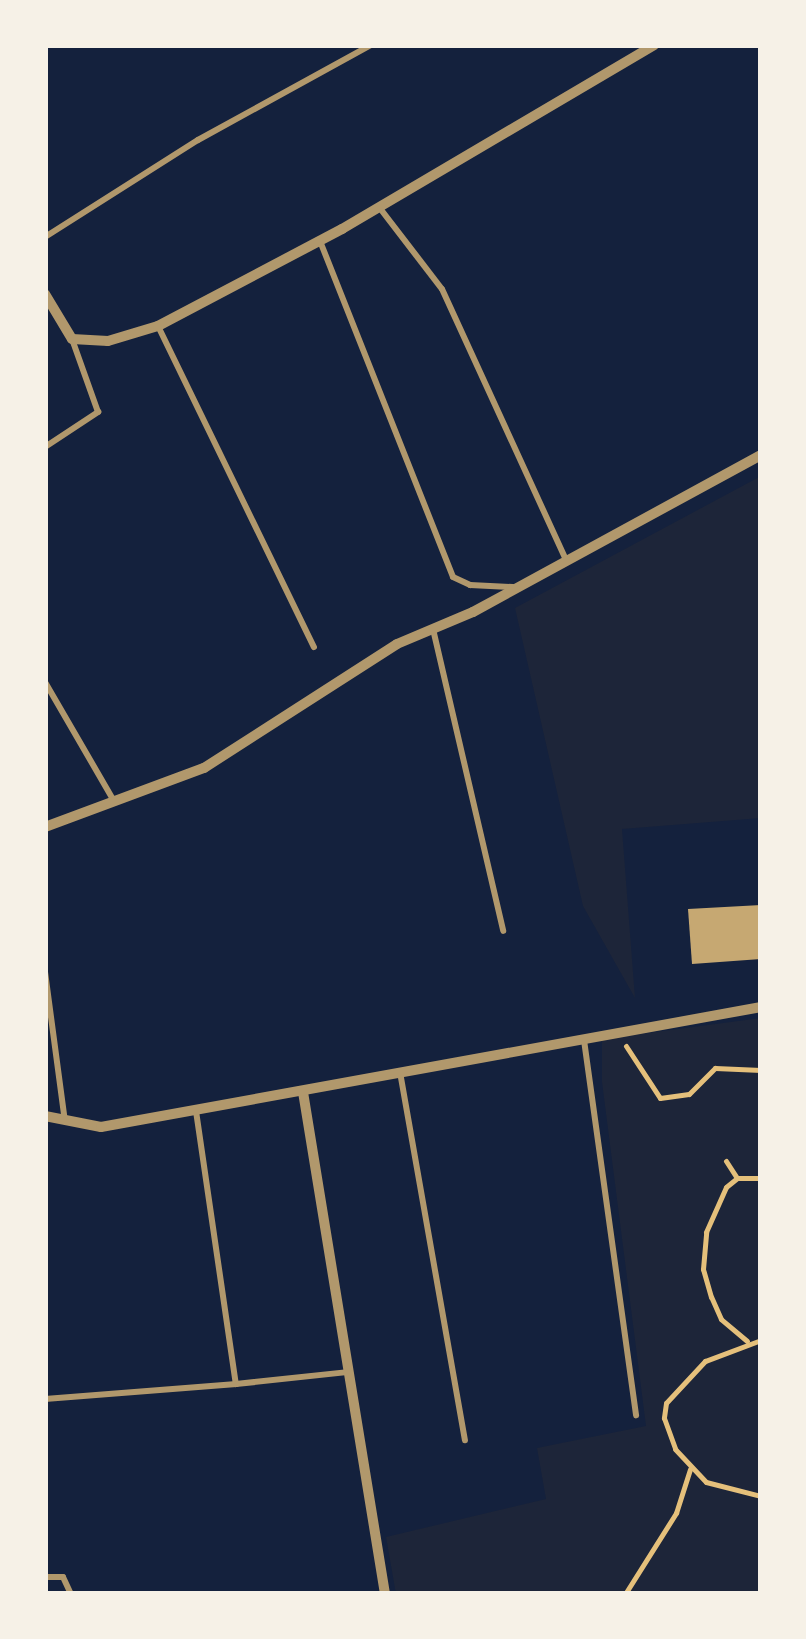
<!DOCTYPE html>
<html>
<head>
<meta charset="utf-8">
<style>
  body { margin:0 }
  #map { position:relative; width:806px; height:1639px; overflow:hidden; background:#14213d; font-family:"Libre Baskerville",serif }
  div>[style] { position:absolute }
  .green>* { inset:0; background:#1d2539 }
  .building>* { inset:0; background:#c6a872 }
  .path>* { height:5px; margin:-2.5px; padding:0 2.5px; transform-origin:2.5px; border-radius:2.5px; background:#e5c07b }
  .service>* { height:6px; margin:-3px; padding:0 3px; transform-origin:3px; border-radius:3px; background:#b1986c }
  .minor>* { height:10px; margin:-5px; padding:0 5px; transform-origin:5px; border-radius:5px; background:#b1986c }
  span { translate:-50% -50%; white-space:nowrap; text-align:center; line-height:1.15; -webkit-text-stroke:9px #f6f1e7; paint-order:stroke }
  .frame { position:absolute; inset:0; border:48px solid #f6f1e7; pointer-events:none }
</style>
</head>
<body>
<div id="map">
  <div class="green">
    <i style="clip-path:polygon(761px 476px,761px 818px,622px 829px,635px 998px,583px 906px,515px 608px)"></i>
    <i style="clip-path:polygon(761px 1018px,761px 1594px,396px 1594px,386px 1537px,546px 1499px,537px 1448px,646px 1426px,602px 1082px,602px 1039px)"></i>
  </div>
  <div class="building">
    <i style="clip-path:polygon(761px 905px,761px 959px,692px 964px,688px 909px)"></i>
  </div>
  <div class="path">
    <i style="left:626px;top:1046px;width:62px;rotate:56.8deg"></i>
    <i style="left:660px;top:1098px;width:29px;rotate:-8deg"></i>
    <i style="left:689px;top:1094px;width:37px;rotate:-45deg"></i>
    <i style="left:715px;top:1068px;width:46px;rotate:2.5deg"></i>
    <i style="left:726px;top:1161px;width:20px;rotate:57deg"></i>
    <i style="left:761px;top:1340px;width:60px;rotate:159.4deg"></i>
    <i style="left:705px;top:1361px;width:57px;rotate:132.9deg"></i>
    <i style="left:666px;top:1403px;width:15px;rotate:98deg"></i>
    <i style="left:664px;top:1418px;width:33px;rotate:70deg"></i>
    <i style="left:675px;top:1449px;width:45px;rotate:46.8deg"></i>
    <i style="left:706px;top:1482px;width:57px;rotate:14.3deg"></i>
    <i style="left:747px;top:1341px;width:34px;rotate:-140deg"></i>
    <i style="left:721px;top:1319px;width:24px;rotate:-114deg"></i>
    <i style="left:711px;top:1297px;width:29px;rotate:-106deg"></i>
    <i style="left:703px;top:1269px;width:37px;rotate:-85deg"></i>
    <i style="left:706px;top:1232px;width:49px;rotate:-66deg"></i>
    <i style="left:726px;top:1187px;width:14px;rotate:-39deg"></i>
    <i style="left:737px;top:1178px;width:24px"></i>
    <i style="left:625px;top:1594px;width:96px;rotate:-57.8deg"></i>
    <i style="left:676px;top:1513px;width:46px;rotate:-72.3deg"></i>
  </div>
  <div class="service">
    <i style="left:379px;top:207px;width:103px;rotate:52.5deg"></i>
    <i style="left:442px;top:289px;width:298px;rotate:65.4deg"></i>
    <i style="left:45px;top:237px;width:181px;rotate:-32.4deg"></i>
    <i style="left:198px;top:140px;width:197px;rotate:-28.8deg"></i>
    <i style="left:320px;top:241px;width:361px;rotate:68.4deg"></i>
    <i style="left:453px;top:577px;width:19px;rotate:25deg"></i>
    <i style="left:470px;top:585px;width:43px;rotate:2.7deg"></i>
    <i style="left:158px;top:326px;width:357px;rotate:64.1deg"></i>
    <i style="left:45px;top:447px;width:64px;rotate:-33.4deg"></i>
    <i style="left:98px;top:412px;width:77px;rotate:-109.6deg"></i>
    <i style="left:433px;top:629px;width:310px;rotate:76.9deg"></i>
    <i style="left:45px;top:682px;width:138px;rotate:59.9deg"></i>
    <i style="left:45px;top:972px;width:150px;rotate:82.4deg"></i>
    <i style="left:584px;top:1040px;width:379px;rotate:82.1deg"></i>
    <i style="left:400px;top:1072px;width:374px;rotate:80deg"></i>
    <i style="left:196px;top:1111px;width:276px;rotate:81.7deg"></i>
    <i style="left:236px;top:1384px;width:114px;rotate:-6.1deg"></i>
    <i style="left:45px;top:1399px;width:192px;rotate:-4.5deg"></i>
    <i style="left:45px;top:1577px;width:18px"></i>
    <i style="left:63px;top:1577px;width:19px;rotate:65deg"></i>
  </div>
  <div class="minor">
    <i style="left:45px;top:294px;width:52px;rotate:59deg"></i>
    <i style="left:72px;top:339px;width:36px;rotate:3deg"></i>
    <i style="left:108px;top:341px;width:52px;rotate:-16.7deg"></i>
    <i style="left:158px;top:326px;width:208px;rotate:-27.8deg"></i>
    <i style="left:342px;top:229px;width:362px;rotate:-30.5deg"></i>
    <i style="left:45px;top:827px;width:170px;rotate:-20.4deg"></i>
    <i style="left:204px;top:768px;width:229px;rotate:-32.7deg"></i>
    <i style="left:397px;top:644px;width:82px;rotate:-22.8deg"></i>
    <i style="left:473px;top:612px;width:328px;rotate:-28.6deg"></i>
    <i style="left:303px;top:1092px;width:509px;rotate:80.72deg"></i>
    <i style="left:45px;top:1116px;width:57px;rotate:11.1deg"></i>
    <i style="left:101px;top:1127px;width:671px;rotate:-10.3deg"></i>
  </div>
  <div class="frame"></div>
</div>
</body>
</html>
